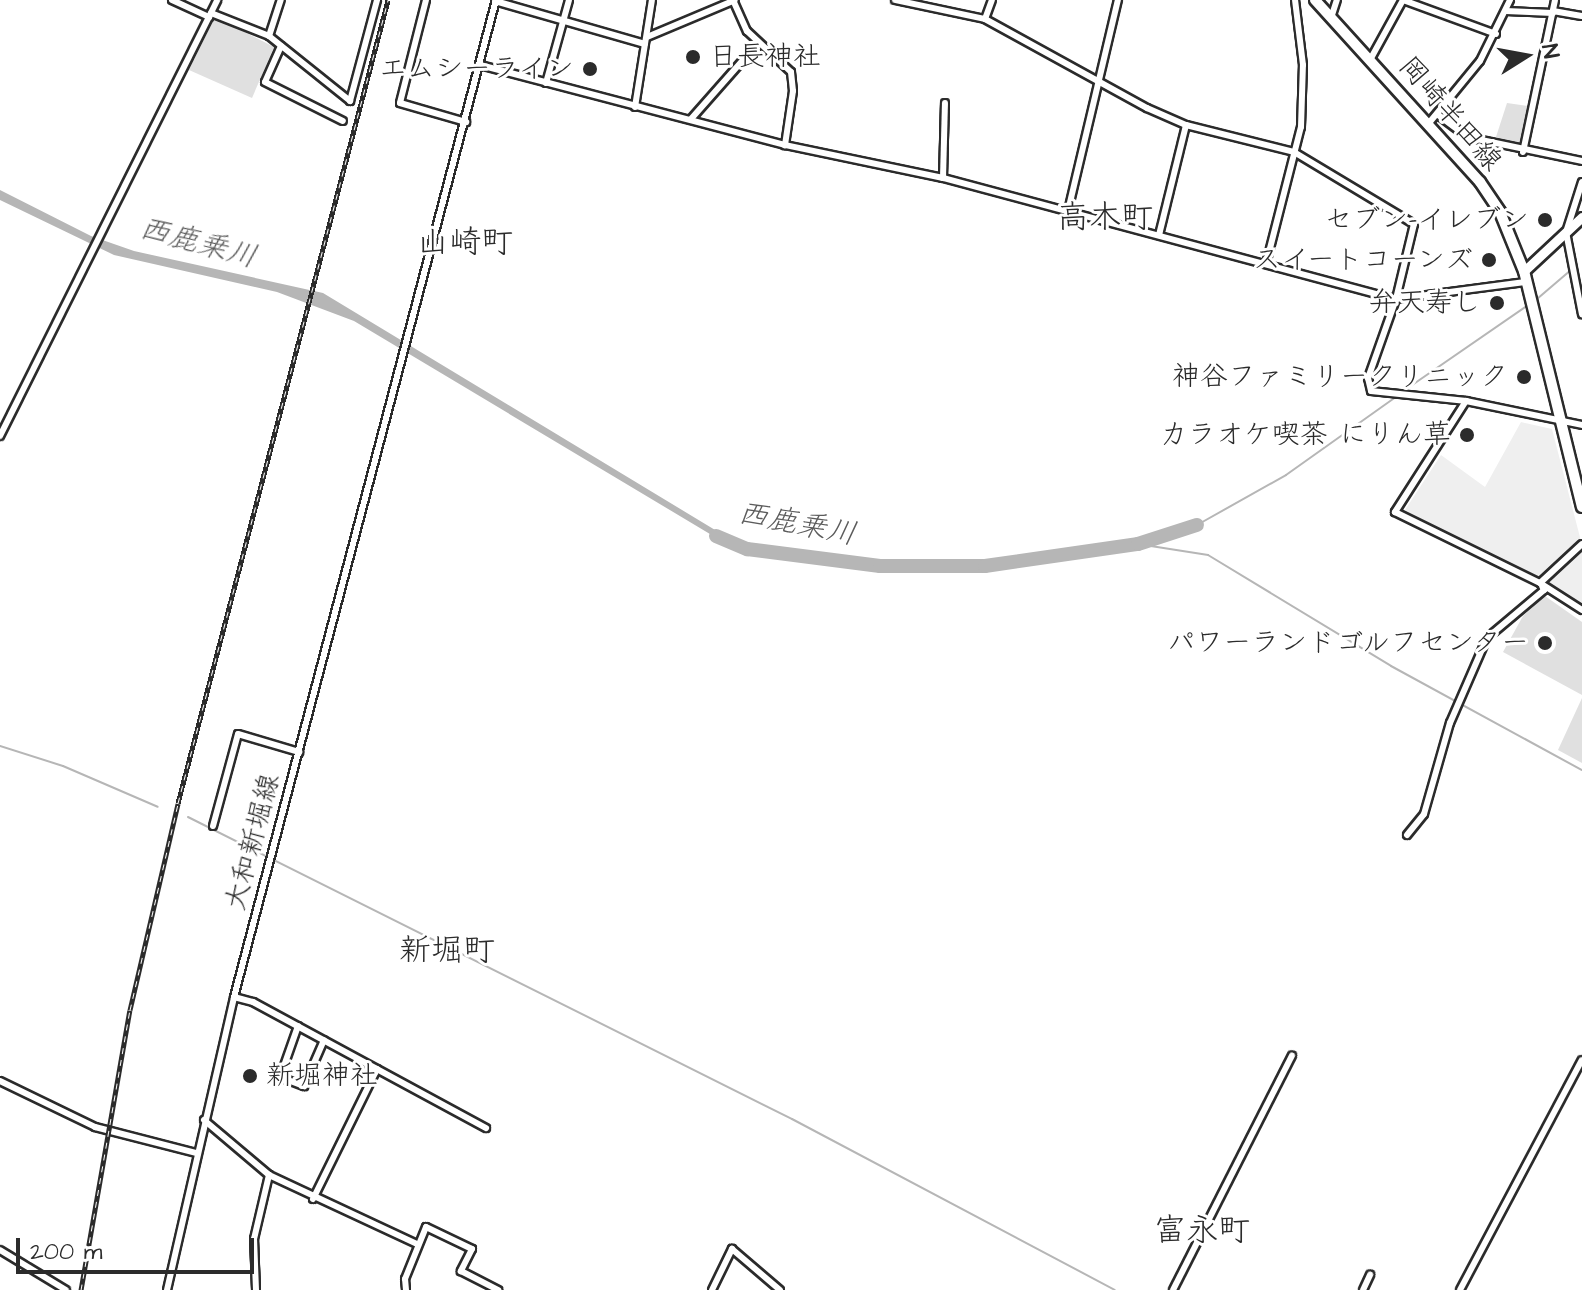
<!DOCTYPE html>
<html>
<head>
<meta charset="utf-8">
<style>
  body { margin:0 }
  #map { position:relative; width:1582px; height:1290px; overflow:hidden; background:#fff; font-family:"Architects Daughter","Klee One",sans-serif }
  div>[style] { position:absolute }
  .built>* { inset:0; background:#efefef }
  .green>* { inset:0; background:#e0e0e0 }
  .water>* { inset:0; background:#b6b6b6 }
  .stream>* { height:2px; margin:-1px; padding:0 1px; transform-origin:1px; border-radius:1px; background:#b6b6b6 }
  .river>* { height:14px; margin:-7px; padding:0 7px; transform-origin:7px; border-radius:7px; background:#b6b6b6 }
  .roads { filter:drop-shadow(2px 0 #2b2b2b) drop-shadow(-2px 0 #2b2b2b) drop-shadow(0 2px #2b2b2b) drop-shadow(0 -2px #2b2b2b) }
  .street>* { height:6px; margin:-3px; padding:0 3px; transform-origin:3px; border-radius:3px; background:#fff }
  .secondary>* { height:9px; margin:-4.5px; padding:0 4.5px; transform-origin:4.5px; border-radius:4.5px; background:#fff }
  .primary>* { height:10px; margin:-5px; padding:0 5px; transform-origin:5px; border-radius:5px; background:#fff }
  .rail>* { height:5px; margin-top:-2.5px; transform-origin:0; background:repeating-linear-gradient(90deg,#fff 0 6px,#2b2b2b 0 12px); box-sizing:border-box; border-block:2px solid #2b2b2b }
  .dots>* { width:22px; height:22px; translate:-50% -50%; box-sizing:border-box; border:4px solid #fff; border-radius:50% }
  span { translate:-50% -50%; white-space:nowrap; text-align:center; line-height:1.15; -webkit-text-stroke:6px #fff; paint-order:stroke }
  .poi-label { font-size:28px; color:#2b2b2b }
  .left { translate:0 -50%; text-align:left }
  .right { translate:-100% -50%; text-align:right }
  .street-label { font-size:28px; color:#2b2b2b }
  .water-label { font-size:30px; color:#5c5c5c; font-style:italic }
  .quarter-label { font-size:32px; color:#2b2b2b }
  .north { position:absolute; left:1486px; top:16px; width:80px; height:80px; -webkit-text-stroke:6px #fff; paint-order:stroke; rotate:79deg; font-size:22px; font-weight:700; line-height:32px; text-align:center; color:#2b2b2b }
  .north::after { content:''; display:block; margin:auto; width:28px; height:36px; background:#2b2b2b; clip-path:polygon(50% 0,100% 100%,50% 72%,0 100%) }
  .scale { position:absolute; left:16px; top:1238px; width:238px; height:36px; box-sizing:border-box; border:4px solid #2b2b2b; border-top:0; padding-left:10px; font-size:24px; line-height:28px; white-space:nowrap; color:#2b2b2b; -webkit-text-stroke:6px #fff; paint-order:stroke }
</style>
</head>
<body>
<div id="map">
  <div class="built">
    <i style="clip-path:polygon(1521px 422px,1552px 429px,1582px 545px,1582px 603px,1405px 510px,1441px 455px,1485px 487px)"></i>
  </div>
  <div class="green">
    <i style="clip-path:polygon(215px 17px,274px 47px,252px 98px,189px 70px)"></i>
    <i style="clip-path:polygon(1507px 103px,1528px 106px,1520px 146px,1496px 137px)"></i>
    <i style="clip-path:polygon(1545px 596px,1582px 622px,1582px 695px,1503px 652px,1523px 616px)"></i>
    <i style="clip-path:polygon(1582px 698px,1582px 763px,1558px 750px)"></i>
  </div>
  <div class="water">
    <i style="clip-path:polygon(0 190px,91px 236px,134px 251px,323px 293px,730px 539px,730px 546px,354px 321px,277px 292px,114px 255px,0 200px)"></i>
  </div>
  <div class="stream">
    <i style="left:1537px;top:299px;width:45px;rotate:-40.5deg"></i>
    <i style="left:1402px;top:392px;width:153px;rotate:-34.6deg"></i>
    <i style="left:1197px;top:525px;width:102px;rotate:-29.3deg"></i>
    <i style="left:1286px;top:475px;width:136px;rotate:-35.4deg"></i>
    <i style="left:1138px;top:544px;width:71px;rotate:8.9deg"></i>
    <i style="left:1208px;top:555px;width:214px;rotate:31.2deg"></i>
    <i style="left:1391px;top:666px;width:217px;rotate:28.6deg"></i>
    <i style="left:0;top:746px;width:66px;rotate:17.6deg"></i>
    <i style="left:63px;top:766px;width:103px;rotate:23.3deg"></i>
    <i style="left:188px;top:817px;width:675px;rotate:26.57deg"></i>
    <i style="left:792px;top:1119px;width:365px;rotate:27.9deg"></i>
  </div>
  <div class="river">
    <i style="left:716px;top:536px;width:34px;rotate:23deg"></i>
    <i style="left:747px;top:549px;width:134px;rotate:7.3deg"></i>
    <i style="left:880px;top:566px;width:105px"></i>
    <i style="left:985px;top:566px;width:155px;rotate:-8.2deg"></i>
    <i style="left:1138px;top:544px;width:62px;rotate:-17.9deg"></i>
  </div>
  <div class="roads">
    <div class="street">
      <i style="left:172px;top:0;width:41px;rotate:24.7deg"></i>
      <i style="left:426px;top:0;width:106px;rotate:104.2deg"></i>
      <i style="left:400px;top:103px;width:69px;rotate:16.1deg"></i>
      <i style="left:733px;top:0;width:34px;rotate:66deg"></i>
      <i style="left:747px;top:31px;width:60px;rotate:43deg"></i>
      <i style="left:791px;top:72px;width:19px;rotate:84deg"></i>
      <i style="left:793px;top:91px;width:55px;rotate:98.4deg"></i>
      <i style="left:895px;top:0;width:92px;rotate:11.9deg"></i>
      <i style="left:985px;top:19px;width:185px;rotate:28.8deg"></i>
      <i style="left:1147px;top:108px;width:43px;rotate:23.6deg"></i>
      <i style="left:1186px;top:125px;width:111px;rotate:14deg"></i>
      <i style="left:1294px;top:152px;width:140px;rotate:31deg"></i>
      <i style="left:1414px;top:224px;width:77px;rotate:103.5deg"></i>
      <i style="left:1396px;top:299px;width:84px;rotate:109.5deg"></i>
      <i style="left:1368px;top:378px;width:13px;rotate:77deg"></i>
      <i style="left:1371px;top:391px;width:96px;rotate:6deg"></i>
      <i style="left:1466px;top:401px;width:118px;rotate:11.7deg"></i>
      <i style="left:1403px;top:0;width:99px;rotate:20.1deg"></i>
      <i style="left:495px;top:1px;width:156px;rotate:16deg"></i>
      <i style="left:1506px;top:11px;width:47px;rotate:2.4deg"></i>
      <i style="left:1553px;top:11px;width:29px;rotate:10deg"></i>
      <i style="left:211px;top:13px;width:62px;rotate:21.6deg"></i>
      <i style="left:269px;top:36px;width:104px;rotate:38.7deg"></i>
      <i style="left:350px;top:101px;width:105px;rotate:-75deg"></i>
      <i style="left:1331px;top:18px;width:19px;rotate:-72deg"></i>
      <i style="left:985px;top:19px;width:20px;rotate:-70deg"></i>
      <i style="left:269px;top:36px;width:38px;rotate:-72deg"></i>
      <i style="left:647px;top:37px;width:95px;rotate:-22.8deg"></i>
      <i style="left:281px;top:46px;width:39px;rotate:114deg"></i>
      <i style="left:265px;top:82px;width:87px;rotate:26.6deg"></i>
      <i style="left:1370px;top:60px;width:68px;rotate:-61.2deg"></i>
      <i style="left:480px;top:65px;width:315px;rotate:14.7deg"></i>
      <i style="left:785px;top:145px;width:161px;rotate:11.8deg"></i>
      <i style="left:943px;top:178px;width:469px;rotate:15deg"></i>
      <i style="left:1396px;top:299px;width:131px;rotate:-7.5deg"></i>
      <i style="left:546px;top:83px;width:86px;rotate:-74.5deg"></i>
      <i style="left:635px;top:107px;width:108px;rotate:-81deg"></i>
      <i style="left:1437px;top:114px;width:38px;rotate:37deg"></i>
      <i style="left:1467px;top:137px;width:117px;rotate:11.8deg"></i>
      <i style="left:691px;top:119px;width:101px;rotate:-48.6deg"></i>
      <i style="left:1429px;top:123px;width:80px;rotate:-50.6deg"></i>
      <i style="left:1480px;top:61px;width:68px;rotate:-63.8deg"></i>
      <i style="left:1523px;top:152px;width:155px;rotate:-78.1deg"></i>
      <i style="left:943px;top:178px;width:75px;rotate:-88.5deg"></i>
      <i style="left:1582px;top:182px;width:52px;rotate:107.7deg"></i>
      <i style="left:1566px;top:232px;width:84px;rotate:79deg"></i>
      <i style="left:1068px;top:211px;width:217px;rotate:-76.7deg"></i>
      <i style="left:1159px;top:235px;width:113px;rotate:-76.2deg"></i>
      <i style="left:1266px;top:264px;width:141px;rotate:-75.7deg"></i>
      <i style="left:1301px;top:127px;width:62px;rotate:-88.2deg"></i>
      <i style="left:1303px;top:65px;width:65px;rotate:-97deg"></i>
      <i style="left:1466px;top:401px;width:132px;rotate:122.6deg"></i>
      <i style="left:1395px;top:512px;width:161px;rotate:26.1deg"></i>
      <i style="left:1540px;top:583px;width:50px;rotate:32.7deg"></i>
      <i style="left:0;top:436px;width:487px;rotate:-63.5deg"></i>
      <i style="left:1540px;top:583px;width:57px;rotate:-42.9deg"></i>
      <i style="left:213px;top:826px;width:95px;rotate:-74.8deg"></i>
      <i style="left:238px;top:734px;width:64px;rotate:16.4deg"></i>
      <i style="left:1407px;top:835px;width:27px;rotate:-51deg"></i>
      <i style="left:1424px;top:814px;width:95px;rotate:-74.1deg"></i>
      <i style="left:1450px;top:723px;width:93px;rotate:-66.5deg"></i>
      <i style="left:1487px;top:638px;width:75px;rotate:-40.1deg"></i>
      <i style="left:1544px;top:590px;width:4px;rotate:-117deg"></i>
      <i style="left:234px;top:997px;width:20px;rotate:15deg"></i>
      <i style="left:253px;top:1002px;width:265px;rotate:28.4deg"></i>
      <i style="left:298px;top:1026px;width:54px;rotate:109.4deg"></i>
      <i style="left:280px;top:1077px;width:26px;rotate:21deg"></i>
      <i style="left:304px;top:1086px;width:50px;rotate:-66.5deg"></i>
      <i style="left:0;top:1081px;width:106px;rotate:25.8deg"></i>
      <i style="left:95px;top:1127px;width:104px;rotate:14.4deg"></i>
      <i style="left:204px;top:1120px;width:85px;rotate:40.2deg"></i>
      <i style="left:269px;top:1175px;width:163px;rotate:25deg"></i>
      <i style="left:313px;top:1199px;width:145px;rotate:-63.8deg"></i>
      <i style="left:0;top:1250px;width:77px;rotate:31.2deg"></i>
      <i style="left:167px;top:1290px;width:301px;rotate:-77.1deg"></i>
      <i style="left:234px;top:997px;width:1031px;rotate:-75.28deg"></i>
      <i style="left:256px;top:1290px;width:51px;rotate:-92.2deg"></i>
      <i style="left:254px;top:1239px;width:66px;rotate:-76.8deg"></i>
      <i style="left:406px;top:1290px;width:11px;rotate:-95deg"></i>
      <i style="left:405px;top:1279px;width:56px;rotate:-68deg"></i>
      <i style="left:426px;top:1227px;width:51px;rotate:25.6deg"></i>
      <i style="left:472px;top:1249px;width:25px;rotate:117deg"></i>
      <i style="left:461px;top:1271px;width:42px;rotate:27.2deg"></i>
      <i style="left:712px;top:1290px;width:46px;rotate:-64deg"></i>
      <i style="left:732px;top:1249px;width:63px;rotate:40.5deg"></i>
      <i style="left:1173px;top:1290px;width:263px;rotate:-63.1deg"></i>
      <i style="left:1363px;top:1290px;width:17px;rotate:-65deg"></i>
      <i style="left:1460px;top:1290px;width:260px;rotate:-62.1deg"></i>
    </div>
    <div class="secondary">
      <i style="left:1524px;top:271px;width:79px;rotate:-43deg"></i>
    </div>
    <div class="primary">
      <i style="left:1315px;top:0;width:246px;rotate:47.8deg"></i>
      <i style="left:1480px;top:182px;width:36px;rotate:56deg"></i>
      <i style="left:1500px;top:212px;width:64px;rotate:67.9deg"></i>
      <i style="left:1524px;top:271px;width:243px;rotate:76.2deg"></i>
    </div>
  </div>
  <div class="rail">
    <i style="left:81px;top:1290px;width:284px;rotate:-80.1deg"></i>
    <i style="left:130px;top:1010px;width:212px;rotate:-76.9deg"></i>
    <i style="left:178px;top:803px;width:830px;rotate:-75.34deg"></i>
  </div>
  <div class="dots">
    <i style="left:693px;top:57px;background:#2b2b2b"></i>
    <i style="left:590px;top:69px;background:#2b2b2b"></i>
    <i style="left:1545px;top:220px;background:#2b2b2b"></i>
    <i style="left:1489px;top:260px;background:#2b2b2b"></i>
    <i style="left:1497px;top:303px;background:#2b2b2b"></i>
    <i style="left:1524px;top:377px;background:#2b2b2b"></i>
    <i style="left:1467px;top:435px;background:#2b2b2b"></i>
    <i style="left:1545px;top:643px;background:#2b2b2b"></i>
    <i style="left:250px;top:1076px;background:#2b2b2b"></i>
  </div>
  <div class="poi-label">
    <span class="left" style="left:709px;top:57px">日長神社</span>
    <span class="right" style="left:574px;top:69px">エムシーライン</span>
    <span class="right" style="left:1529px;top:220px">セブン-イレブン</span>
    <span class="right" style="left:1473px;top:260px">スイートコーンズ</span>
    <span class="right" style="left:1481px;top:303px">弁天寿し</span>
    <span class="right" style="left:1508px;top:377px">神谷ファミリークリニック</span>
    <span class="right" style="left:1451px;top:435px">カラオケ喫茶 にりん草</span>
    <span class="right" style="left:1529px;top:643px">パワーランドゴルフセンター</span>
    <span class="left" style="left:266px;top:1076px">新堀神社</span>
  </div>
  <div class="street-label">
    <span style="left:1450px;top:114px;rotate:49deg">岡崎半田線</span>
    <span style="left:253px;top:842px;rotate:-75deg">大和新堀線</span>
  </div>
  <div class="water-label">
    <span style="left:198px;top:243px;rotate:15deg">西鹿乗川</span>
    <span style="left:797px;top:524px;rotate:11deg">西鹿乗川</span>
  </div>
  <div class="quarter-label">
    <span style="left:1105px;top:218px">高木町</span>
    <span style="left:465px;top:243px">山崎町</span>
    <span style="left:447px;top:951px">新堀町</span>
    <span style="left:1202px;top:1231px">富永町</span>
  </div>
  <div class="north">N</div>
  <div class="scale">200 m</div>
</div>
</body>
</html>
